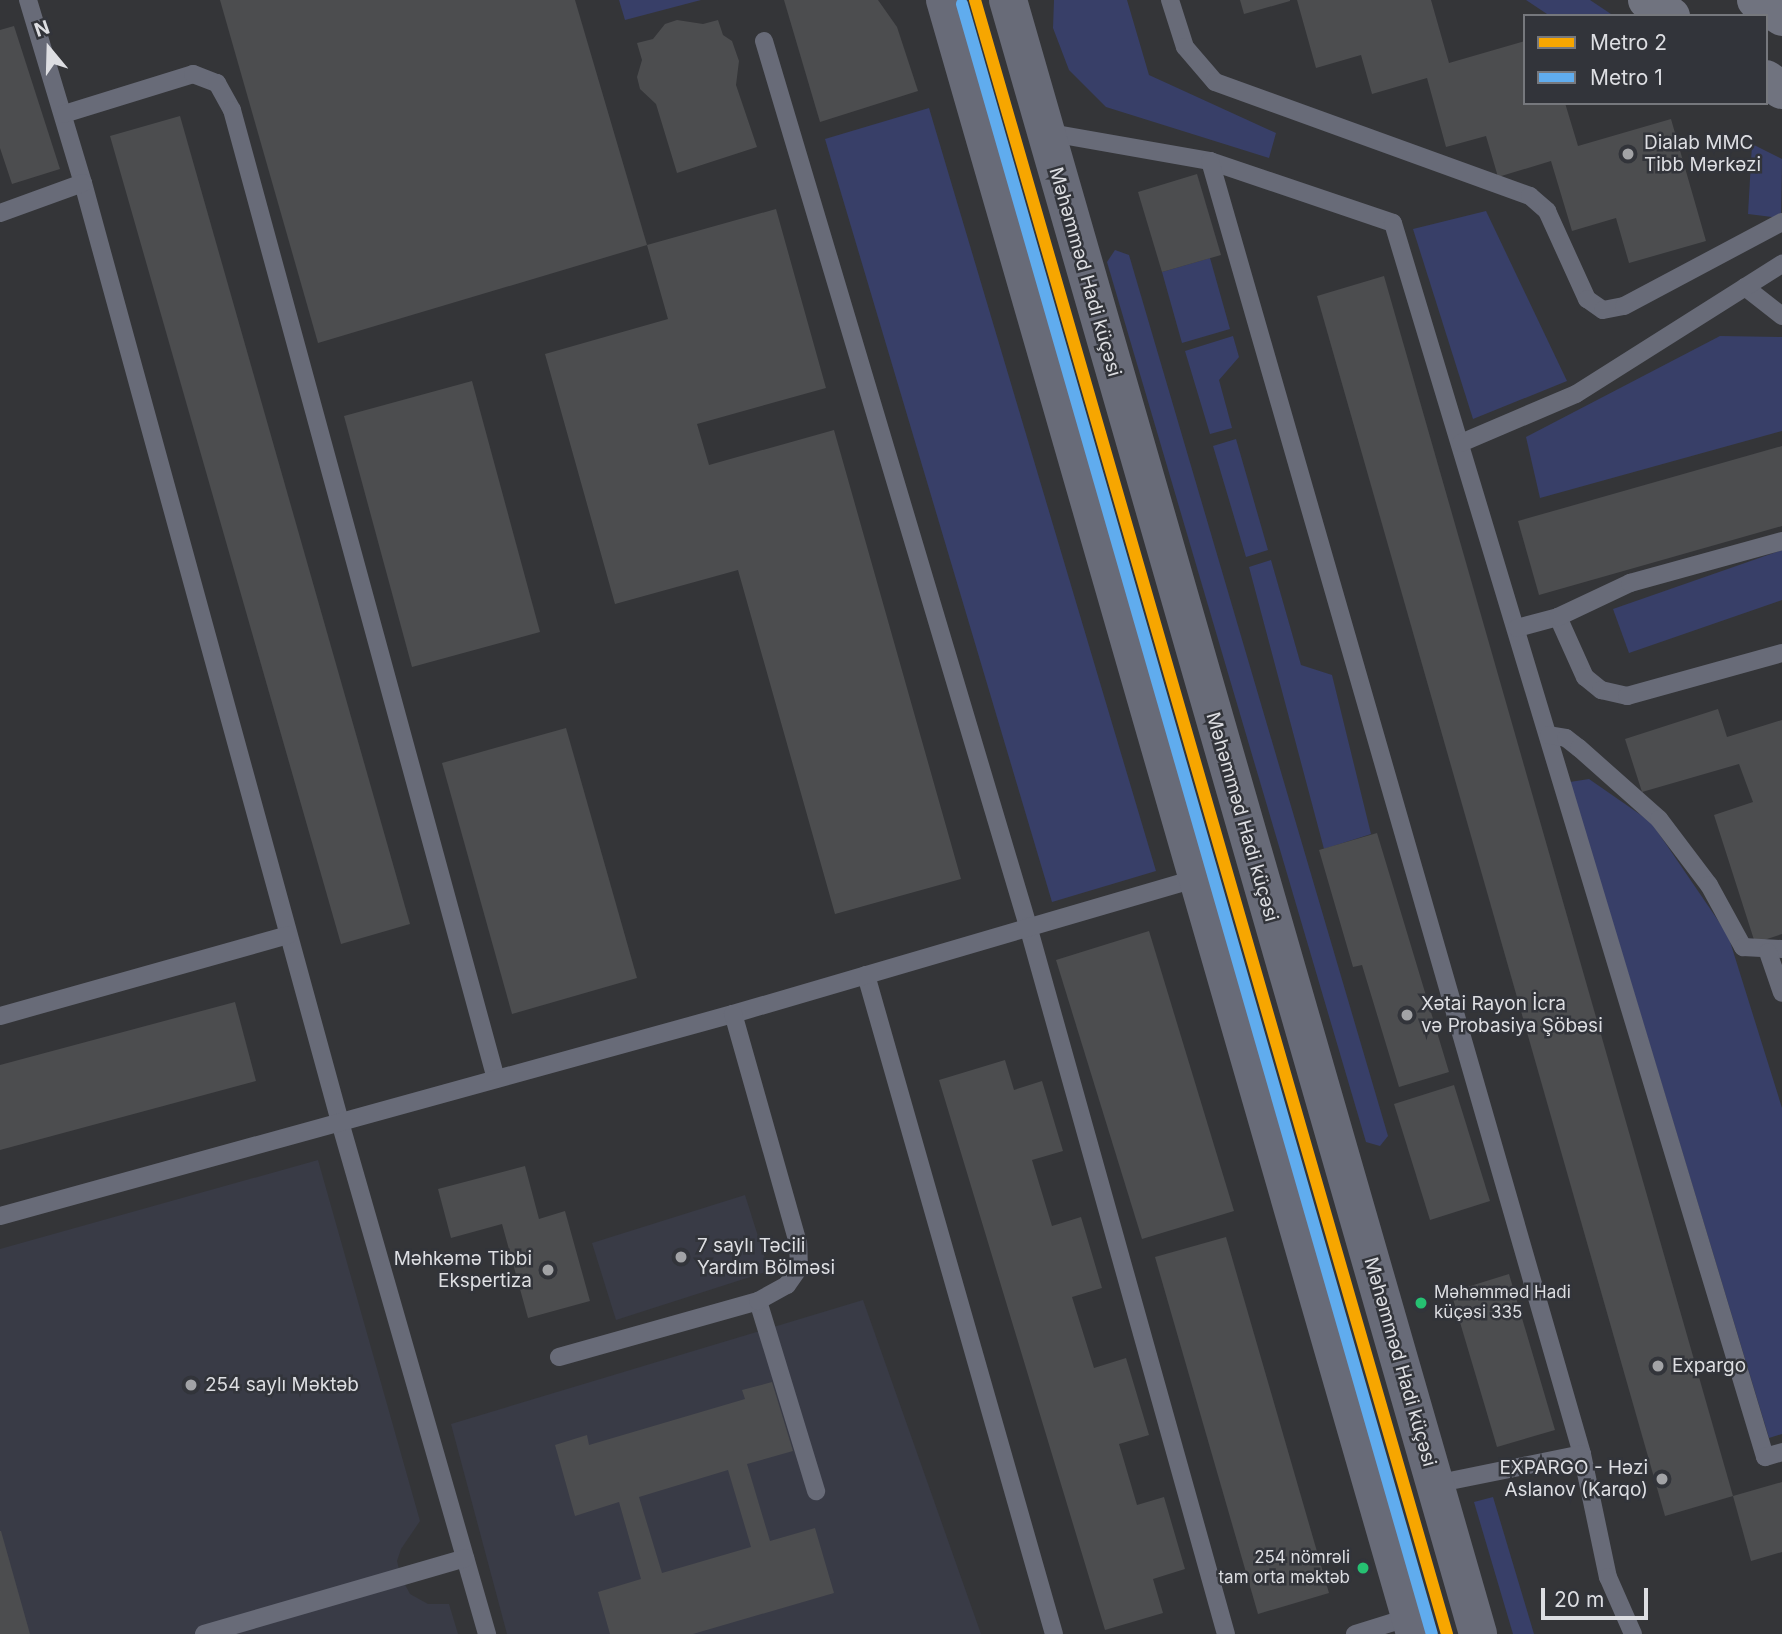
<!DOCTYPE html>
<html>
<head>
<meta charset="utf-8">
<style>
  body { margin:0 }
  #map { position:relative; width:1782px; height:1634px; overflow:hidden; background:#343538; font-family:Inter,sans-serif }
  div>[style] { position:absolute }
  .built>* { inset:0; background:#393b46 }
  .green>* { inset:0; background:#383f68 }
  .building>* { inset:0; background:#4c4d4f }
  .service>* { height:18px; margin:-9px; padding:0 9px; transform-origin:9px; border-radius:9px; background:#686b78 }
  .tertiary>* { height:38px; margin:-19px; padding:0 19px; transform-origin:19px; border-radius:19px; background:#686b78 }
  .primary>* { height:38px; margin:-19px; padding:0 19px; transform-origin:19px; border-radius:19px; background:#70737f }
  .metro-1>* { height:12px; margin:-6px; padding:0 6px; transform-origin:6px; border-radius:6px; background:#f7a600 }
  .metro-2>* { height:12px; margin:-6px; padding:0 6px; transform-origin:6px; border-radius:6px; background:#60acee }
  .dots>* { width:19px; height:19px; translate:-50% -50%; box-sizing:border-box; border:4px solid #32343a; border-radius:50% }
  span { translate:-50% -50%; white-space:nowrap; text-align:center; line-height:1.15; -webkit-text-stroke:5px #32343a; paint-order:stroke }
  .bus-label { font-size:17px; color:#dddee2 }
  .left { translate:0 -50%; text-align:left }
  .right { translate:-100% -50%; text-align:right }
  .poi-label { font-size:19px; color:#dddee2 }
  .street-label { font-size:19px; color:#dddee2 }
  .legend { position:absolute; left:1523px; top:14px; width:245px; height:91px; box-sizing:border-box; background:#32343a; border:2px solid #76787d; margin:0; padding:9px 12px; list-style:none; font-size:21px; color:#dddee2 }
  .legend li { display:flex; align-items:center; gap:14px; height:35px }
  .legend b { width:35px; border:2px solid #76787d }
  .north { position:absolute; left:14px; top:14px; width:70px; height:70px; -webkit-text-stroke:5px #32343a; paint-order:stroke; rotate:341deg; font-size:19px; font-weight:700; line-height:28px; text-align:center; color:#dddee2 }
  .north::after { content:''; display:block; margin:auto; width:24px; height:32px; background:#dddee2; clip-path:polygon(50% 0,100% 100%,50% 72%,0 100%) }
  .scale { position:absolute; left:1541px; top:1588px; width:107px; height:32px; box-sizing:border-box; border:4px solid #dddee2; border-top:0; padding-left:9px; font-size:21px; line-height:24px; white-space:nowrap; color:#dddee2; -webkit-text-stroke:5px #32343a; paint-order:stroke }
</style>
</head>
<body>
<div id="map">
  <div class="built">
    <i style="clip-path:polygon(318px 1160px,420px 1521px,401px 1549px,397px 1561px,401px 1577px,410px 1594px,428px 1604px,449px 1604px,458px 1634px,0 1634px,0 1249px)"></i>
    <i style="clip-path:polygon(745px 1195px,769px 1271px,616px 1320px,592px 1243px)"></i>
    <i style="clip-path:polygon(863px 1300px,981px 1634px,507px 1634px,451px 1424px)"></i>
  </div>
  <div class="green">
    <i style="clip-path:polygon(619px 0,701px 0,625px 20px)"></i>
    <i style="clip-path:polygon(1054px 0,1127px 0,1149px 75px,1276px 133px,1269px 158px,1106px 107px,1069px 70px,1053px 28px)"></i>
    <i style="clip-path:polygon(1526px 0,1590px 0,1614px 16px,1550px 16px)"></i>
    <i style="clip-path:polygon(929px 108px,1156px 871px,1052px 902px,825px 139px)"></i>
    <i style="clip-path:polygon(1752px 144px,1782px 159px,1781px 218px,1748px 214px)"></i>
    <i style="clip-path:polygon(1486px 211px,1567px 381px,1473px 419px,1413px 229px)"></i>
    <i style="clip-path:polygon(1115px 250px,1129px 255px,1388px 1136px,1380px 1146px,1366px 1142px,1107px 262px)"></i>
    <i style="clip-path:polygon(1210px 258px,1230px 329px,1182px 343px,1162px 272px)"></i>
    <i style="clip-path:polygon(1233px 336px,1239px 357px,1219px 380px,1232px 428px,1210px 434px,1185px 351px)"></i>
    <i style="clip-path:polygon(1720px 336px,1782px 337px,1782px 431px,1540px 498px,1526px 437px)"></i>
    <i style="clip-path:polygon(1236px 439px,1268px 550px,1246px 557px,1213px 446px)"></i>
    <i style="clip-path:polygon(1782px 550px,1782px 600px,1629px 653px,1613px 609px)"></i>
    <i style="clip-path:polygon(1271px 560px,1301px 665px,1332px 675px,1371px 834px,1324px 849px,1249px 567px)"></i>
    <i style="clip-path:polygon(1589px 779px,1651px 822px,1728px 935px,1782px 1108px,1782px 1434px,1769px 1438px,1570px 782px)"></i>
    <i style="clip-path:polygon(1493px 1497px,1534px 1634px,1513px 1634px,1474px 1502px)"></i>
  </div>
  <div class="building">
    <i style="clip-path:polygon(220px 0,575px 0,647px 245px,318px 343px)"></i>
    <i style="clip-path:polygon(784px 0,878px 0,897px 27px,918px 91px,820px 122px)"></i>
    <i style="clip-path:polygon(1240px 0,1290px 0,1290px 1px,1244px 14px)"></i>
    <i style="clip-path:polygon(1297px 0,1431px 0,1449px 63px,1525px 41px,1525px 103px,1565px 103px,1578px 146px,1671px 119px,1706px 241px,1629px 263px,1616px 218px,1572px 231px,1551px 161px,1498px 177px,1486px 136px,1446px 147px,1427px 78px,1372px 94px,1361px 55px,1316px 68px)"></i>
    <i style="clip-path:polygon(677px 20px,703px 24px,718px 20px,723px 35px,732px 41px,739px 61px,736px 85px,757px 147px,677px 173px,656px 104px,640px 89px,637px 77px,642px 60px,637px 43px,653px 39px,665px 24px)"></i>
    <i style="clip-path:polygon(14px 26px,60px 169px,12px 184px,0 148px,0 30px)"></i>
    <i style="clip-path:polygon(180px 116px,410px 924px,341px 944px,110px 136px)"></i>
    <i style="clip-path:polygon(1197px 174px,1221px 255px,1162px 272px,1138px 192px)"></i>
    <i style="clip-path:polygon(776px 209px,826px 388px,697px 424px,709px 465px,834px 430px,961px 879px,835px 914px,738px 570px,615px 604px,545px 354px,668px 319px,647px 245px)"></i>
    <i style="clip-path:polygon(1384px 276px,1733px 1496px,1665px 1516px,1317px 296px)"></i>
    <i style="clip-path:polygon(472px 381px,540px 632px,412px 667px,344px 416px)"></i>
    <i style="clip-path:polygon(1782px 446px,1782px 526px,1539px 595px,1518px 521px)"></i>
    <i style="clip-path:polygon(1718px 709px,1727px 737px,1782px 720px,1782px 934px,1755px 943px,1714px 815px,1753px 802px,1739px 764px,1642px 792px,1625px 739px)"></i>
    <i style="clip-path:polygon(566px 728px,637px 978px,512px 1014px,442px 763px)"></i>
    <i style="clip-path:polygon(1377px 833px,1449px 1072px,1399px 1087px,1362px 965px,1353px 967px,1319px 850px)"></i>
    <i style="clip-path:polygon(1149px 931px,1234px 1211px,1142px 1239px,1056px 960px)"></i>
    <i style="clip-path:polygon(235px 1002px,256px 1081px,0 1150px,0 1065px)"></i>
    <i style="clip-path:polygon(1005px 1060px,1014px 1090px,1042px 1081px,1063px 1151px,1032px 1160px,1052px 1226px,1081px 1217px,1102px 1288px,1072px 1297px,1094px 1368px,1126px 1358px,1149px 1435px,1119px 1444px,1137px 1505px,1164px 1497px,1185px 1569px,1153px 1579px,1163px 1613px,1105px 1630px,939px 1080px)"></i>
    <i style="clip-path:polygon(1454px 1085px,1490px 1201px,1430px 1220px,1394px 1104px)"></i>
    <i style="clip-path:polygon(525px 1166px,539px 1219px,565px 1211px,590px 1301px,528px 1318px,502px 1224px,451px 1238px,438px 1189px)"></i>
    <i style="clip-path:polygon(1226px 1237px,1329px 1593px,1258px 1614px,1155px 1257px)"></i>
    <i style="clip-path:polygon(1509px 1274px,1555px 1430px,1497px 1447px,1451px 1292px)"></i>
    <i style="clip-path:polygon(evenodd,772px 1382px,793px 1451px,747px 1464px,770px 1541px,815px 1528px,834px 1593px,693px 1634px,610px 1634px,598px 1592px,641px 1579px,619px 1502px,575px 1516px,555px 1445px,587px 1435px,589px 1445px,745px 1399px,742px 1390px,772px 1382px,728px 1470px,751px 1547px,662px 1573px,639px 1497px,728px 1470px)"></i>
    <i style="clip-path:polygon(1782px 1482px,1782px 1552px,1751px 1561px,1733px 1496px)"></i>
    <i style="clip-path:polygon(0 1531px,1px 1531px,30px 1634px,0 1634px)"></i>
  </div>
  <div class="service">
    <i style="left:28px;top:0;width:191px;rotate:73.3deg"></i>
    <i style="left:83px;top:183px;width:974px;rotate:74.69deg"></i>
    <i style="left:340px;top:1122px;width:533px;rotate:73.98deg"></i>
    <i style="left:1170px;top:0;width:49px;rotate:72.3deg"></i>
    <i style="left:1185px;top:47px;width:46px;rotate:49.4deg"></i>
    <i style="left:1215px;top:82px;width:335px;rotate:19.9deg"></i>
    <i style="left:1530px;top:196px;width:23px;rotate:41deg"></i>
    <i style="left:1547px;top:211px;width:97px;rotate:65.6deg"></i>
    <i style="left:1587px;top:299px;width:19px;rotate:35deg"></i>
    <i style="left:1603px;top:310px;width:21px;rotate:-11deg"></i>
    <i style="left:1624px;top:306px;width:179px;rotate:-28deg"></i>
    <i style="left:764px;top:41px;width:924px;rotate:73.39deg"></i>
    <i style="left:1028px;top:926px;width:735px;rotate:74.38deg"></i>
    <i style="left:64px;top:114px;width:135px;rotate:-17.2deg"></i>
    <i style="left:193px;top:74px;width:26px;rotate:21deg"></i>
    <i style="left:217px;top:83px;width:31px;rotate:61deg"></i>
    <i style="left:232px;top:110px;width:1004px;rotate:74.76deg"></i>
    <i style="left:1045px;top:132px;width:168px;rotate:10deg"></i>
    <i style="left:1210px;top:161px;width:193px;rotate:18.7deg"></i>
    <i style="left:1393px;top:223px;width:1289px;rotate:73.22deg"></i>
    <i style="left:1765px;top:1457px;width:18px;rotate:-16deg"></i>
    <i style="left:1210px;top:161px;width:1345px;rotate:73.95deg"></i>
    <i style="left:1582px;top:1454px;width:126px;rotate:78.1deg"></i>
    <i style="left:1608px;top:1577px;width:62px;rotate:66.3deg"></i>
    <i style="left:0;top:213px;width:88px;rotate:-19.9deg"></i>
    <i style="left:1745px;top:287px;width:47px;rotate:38.1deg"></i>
    <i style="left:1461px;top:443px;width:125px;rotate:-23.1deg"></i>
    <i style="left:1576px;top:394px;width:244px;rotate:-32.3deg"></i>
    <i style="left:1558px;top:617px;width:66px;rotate:65.8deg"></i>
    <i style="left:1585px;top:677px;width:21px;rotate:39deg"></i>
    <i style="left:1601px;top:690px;width:27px;rotate:13deg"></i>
    <i style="left:1627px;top:696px;width:161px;rotate:-15.5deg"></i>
    <i style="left:1517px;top:628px;width:42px;rotate:-15deg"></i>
    <i style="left:1558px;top:617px;width:80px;rotate:-25.3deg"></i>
    <i style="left:1630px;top:583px;width:158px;rotate:-15.4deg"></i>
    <i style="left:1549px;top:735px;width:17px;rotate:10deg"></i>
    <i style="left:1566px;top:738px;width:16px;rotate:38deg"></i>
    <i style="left:1579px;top:748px;width:107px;rotate:41.6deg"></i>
    <i style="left:1659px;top:819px;width:83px;rotate:52.9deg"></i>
    <i style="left:1709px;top:885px;width:71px;rotate:61.3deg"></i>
    <i style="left:1743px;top:947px;width:39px;rotate:3deg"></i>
    <i style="left:1768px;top:952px;width:43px;rotate:71.1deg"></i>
    <i style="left:866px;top:975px;width:685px;rotate:74.08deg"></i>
    <i style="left:0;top:1016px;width:299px;rotate:-15.7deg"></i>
    <i style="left:0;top:1216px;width:760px;rotate:-15.41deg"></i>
    <i style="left:733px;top:1014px;width:485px;rotate:-16.3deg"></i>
    <i style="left:758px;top:1301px;width:199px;rotate:73deg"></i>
    <i style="left:559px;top:1357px;width:207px;rotate:-15.7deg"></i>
    <i style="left:758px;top:1301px;width:33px;rotate:-29deg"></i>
    <i style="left:787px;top:1285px;width:21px;rotate:-55deg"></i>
    <i style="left:799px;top:1268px;width:25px;rotate:-92deg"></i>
    <i style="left:798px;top:1243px;width:238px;rotate:-105.8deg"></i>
    <i style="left:1435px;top:1484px;width:150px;rotate:-11.5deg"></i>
    <i style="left:204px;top:1634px;width:272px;rotate:-16.2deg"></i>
    <i style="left:1355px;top:1634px;width:58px;rotate:-17.2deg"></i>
  </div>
  <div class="tertiary">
    <i style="left:945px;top:0;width:1700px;rotate:73.95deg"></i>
    <i style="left:1008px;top:0;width:1700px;rotate:73.95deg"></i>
  </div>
  <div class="primary">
    <i style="left:1647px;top:0;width:29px;rotate:34deg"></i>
    <i style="left:1756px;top:0;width:31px;rotate:33deg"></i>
    <i style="left:1766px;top:79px;width:19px;rotate:35deg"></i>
  </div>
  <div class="metro-1">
    <i style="left:975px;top:0;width:1701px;rotate:73.89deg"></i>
  </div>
  <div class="metro-2">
    <i style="left:962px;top:4px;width:1696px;rotate:73.92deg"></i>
  </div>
  <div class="dots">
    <i style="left:1628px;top:154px;background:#a2a3a6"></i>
    <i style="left:1407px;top:1015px;background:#a2a3a6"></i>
    <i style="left:681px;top:1257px;background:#a2a3a6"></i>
    <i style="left:548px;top:1270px;background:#a2a3a6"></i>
    <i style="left:1421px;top:1303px;background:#26c172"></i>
    <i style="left:1658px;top:1366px;background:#a2a3a6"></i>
    <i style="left:191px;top:1385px;background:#a2a3a6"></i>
    <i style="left:1662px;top:1479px;background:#a2a3a6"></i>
    <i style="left:1363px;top:1568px;background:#26c172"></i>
  </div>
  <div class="bus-label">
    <span class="left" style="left:1434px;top:1303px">Məhəmməd Hadi<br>küçəsi 335</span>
    <span class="right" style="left:1350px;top:1568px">254 nömrəli<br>tam orta məktəb</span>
  </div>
  <div class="poi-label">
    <span class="left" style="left:1644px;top:154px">Dialab MMC<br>Tibb Mərkəzi</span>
    <span class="left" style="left:1421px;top:1015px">Xətai Rayon İcra<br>və Probasiya Şöbəsi</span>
    <span class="left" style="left:697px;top:1257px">7 saylı Təcili<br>Yardım Bölməsi</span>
    <span class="right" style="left:532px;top:1270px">Məhkəmə Tibbi<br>Ekspertiza</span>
    <span class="left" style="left:1672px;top:1366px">Expargo</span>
    <span class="left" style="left:205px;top:1385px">254 saylı Məktəb</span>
    <span class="right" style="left:1648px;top:1479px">EXPARGO - Həzi<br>Aslanov (Karqo)</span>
  </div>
  <div class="street-label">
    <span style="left:1085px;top:272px;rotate:74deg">Məhəmməd Hadi küçəsi</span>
    <span style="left:1242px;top:817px;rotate:74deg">Məhəmməd Hadi küçəsi</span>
    <span style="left:1400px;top:1362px;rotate:74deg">Məhəmməd Hadi küçəsi</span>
  </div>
  <ul class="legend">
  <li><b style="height:9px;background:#f7a600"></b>Metro 2</li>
  <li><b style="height:9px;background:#60acee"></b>Metro 1</li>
  </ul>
  <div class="north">N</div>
  <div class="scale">20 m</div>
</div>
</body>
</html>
